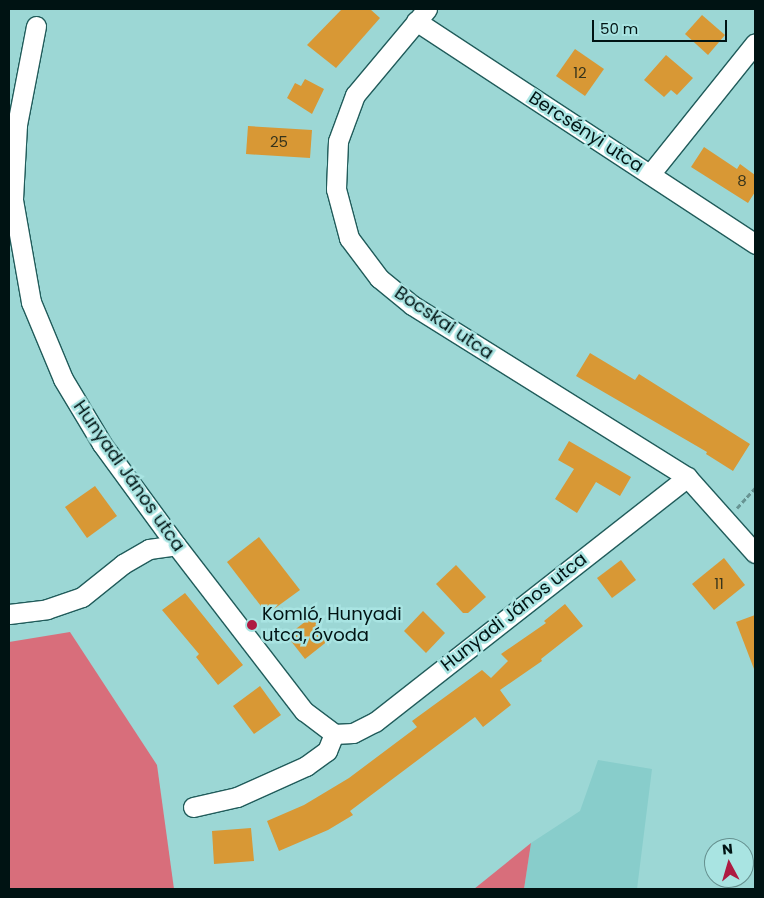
<!DOCTYPE html>
<html>
<head>
<meta charset="utf-8">
<style>
  body { margin:0 }
  #map { position:relative; width:764px; height:898px; overflow:hidden; background:#9cd7d5; font-family:Poppins,sans-serif }
  div>[style] { position:absolute }
  .built>* { inset:0; background:#88cdcb }
  .forest>* { inset:0; background:#d86e7b }
  .building>* { inset:0; background:#d89835 }
  .path>* { height:3px; margin-top:-1.5px; transform-origin:0; background:repeating-linear-gradient(90deg,#679493 0 5px,transparent 0 7.5px) }
  .roads { filter:drop-shadow(1px 0 #215c5b) drop-shadow(-1px 0 #215c5b) drop-shadow(0 1px #215c5b) drop-shadow(0 -1px #215c5b) }
  .street>* { height:19px; margin:-9.5px; padding:0 9.5px; transform-origin:9.5px; border-radius:9.5px; background:#fff }
  .dots>* { width:14px; height:14px; translate:-50% -50%; box-sizing:border-box; border:2px solid #a9e4e2; border-radius:50% }
  span { translate:-50% -50%; white-space:nowrap; text-align:center; line-height:1.15; -webkit-text-stroke:5px #a9e4e2; paint-order:stroke }
  .number-label { font-size:15px; color:#36341c }
  .number-label span { -webkit-text-stroke-width:0 }
  .street-label { font-size:18px; color:#001313 }
  .poi-label { font-size:18px; color:#001313 }
  .left { translate:0 -50%; text-align:left }
  .frame { position:absolute; inset:0; border:10px solid #001313; pointer-events:none }
  .north { position:absolute; left:704px; top:838px; width:50px; height:50px; box-sizing:border-box; background:#a9e4e2; border:1px solid #65908f; border-radius:50%; rotate:354deg; font-size:14px; font-weight:700; line-height:20px; text-align:center; color:#001313 }
  .north::after { content:''; display:block; margin:auto; width:18px; height:22px; background:#ae1a41; clip-path:polygon(50% 0,100% 100%,50% 72%,0 100%) }
  .scale { position:absolute; left:592px; top:20px; width:135px; height:22px; box-sizing:border-box; border:2px solid #001313; border-top:0; padding-left:6px; font-size:15px; line-height:18px; white-space:nowrap; color:#001313; -webkit-text-stroke:4px #a9e4e2; paint-order:stroke }
</style>
</head>
<body>
<div id="map">
  <div class="built">
    <i style="clip-path:polygon(598px 760px,652px 769px,637px 889px,524px 889px,531px 843px,580px 811px)"></i>
  </div>
  <div class="forest">
    <i style="clip-path:polygon(70px 632px,157px 765px,174px 889px,9px 889px,9px 642px)"></i>
    <i style="clip-path:polygon(531px 843px,524px 889px,474px 889px)"></i>
  </div>
  <div class="building">
    <i style="clip-path:polygon(342px 9px,370px 9px,380px 18px,336px 68px,307px 45px)"></i>
    <i style="clip-path:polygon(702px 15px,725px 35px,708px 55px,685px 34px)"></i>
    <i style="clip-path:polygon(575px 49px,604px 69px,585px 96px,556px 76px)"></i>
    <i style="clip-path:polygon(666px 55px,693px 78px,677px 95px,671px 90px,664px 97px,644px 80px)"></i>
    <i style="clip-path:polygon(305px 79px,324px 89px,312px 114px,287px 98px,295px 83px,301px 86px)"></i>
    <i style="clip-path:polygon(248px 126px,312px 130px,310px 158px,246px 154px)"></i>
    <i style="clip-path:polygon(704px 147px,737px 169px,740px 164px,755px 175px,755px 192px,748px 203px,691px 167px)"></i>
    <i style="clip-path:polygon(590px 353px,635px 380px,639px 374px,750px 444px,733px 471px,706px 454px,707px 452px,576px 376px)"></i>
    <i style="clip-path:polygon(569px 441px,631px 477px,620px 496px,596px 482px,577px 513px,555px 499px,574px 469px,558px 460px)"></i>
    <i style="clip-path:polygon(95px 486px,117px 516px,87px 538px,65px 507px)"></i>
    <i style="clip-path:polygon(259px 537px,300px 590px,267px 614px,227px 562px)"></i>
    <i style="clip-path:polygon(724px 558px,745px 585px,714px 610px,692px 584px)"></i>
    <i style="clip-path:polygon(621px 560px,636px 580px,612px 598px,597px 578px)"></i>
    <i style="clip-path:polygon(456px 565px,486px 597px,468px 613px,463px 613px,436px 584px)"></i>
    <i style="clip-path:polygon(185px 593px,243px 665px,218px 685px,196px 657px,199px 654px,162px 610px)"></i>
    <i style="clip-path:polygon(565px 604px,583px 626px,541px 659px,542px 661px,500px 690px,511px 705px,483px 727px,475px 717px,350px 811px,353px 815px,328px 830px,279px 851px,267px 821px,304px 805px,349px 778px,417px 727px,412px 721px,482px 670px,491px 678px,508px 661px,501px 654px,546px 623px,544px 621px)"></i>
    <i style="clip-path:polygon(423px 611px,445px 633px,426px 653px,404px 631px)"></i>
    <i style="clip-path:polygon(755px 615px,755px 669px,754px 669px,736px 622px)"></i>
    <i style="clip-path:polygon(311px 617px,329px 640px,305px 659px,287px 636px)"></i>
    <i style="clip-path:polygon(260px 686px,281px 715px,254px 734px,233px 706px)"></i>
    <i style="clip-path:polygon(251px 828px,254px 861px,214px 864px,212px 831px)"></i>
  </div>
  <div class="path">
    <i style="left:737px;top:508px;width:27px;rotate:-48deg"></i>
  </div>
  <div class="roads">
    <div class="street">
      <i style="left:427px;top:9px;width:112px;rotate:129.9deg"></i>
      <i style="left:355px;top:95px;width:49px;rotate:110.3deg"></i>
      <i style="left:338px;top:141px;width:48px;rotate:92.4deg"></i>
      <i style="left:336px;top:189px;width:51px;rotate:75.1deg"></i>
      <i style="left:349px;top:238px;width:50px;rotate:53.1deg"></i>
      <i style="left:379px;top:278px;width:43px;rotate:39.3deg"></i>
      <i style="left:412px;top:305px;width:324px;rotate:32deg"></i>
      <i style="left:687px;top:477px;width:102px;rotate:48.2deg"></i>
      <i style="left:416px;top:21px;width:406px;rotate:33.3deg"></i>
      <i style="left:36px;top:26px;width:101px;rotate:100.9deg"></i>
      <i style="left:17px;top:125px;width:75px;rotate:93.1deg"></i>
      <i style="left:13px;top:200px;width:104px;rotate:80deg"></i>
      <i style="left:31px;top:302px;width:83px;rotate:67.4deg"></i>
      <i style="left:63px;top:379px;width:76px;rotate:59deg"></i>
      <i style="left:102px;top:444px;width:125px;rotate:53.8deg"></i>
      <i style="left:176px;top:545px;width:210px;rotate:52.4deg"></i>
      <i style="left:304px;top:711px;width:38px;rotate:37deg"></i>
      <i style="left:334px;top:734px;width:19px;rotate:-3deg"></i>
      <i style="left:353px;top:733px;width:25px;rotate:-27deg"></i>
      <i style="left:375px;top:722px;width:397px;rotate:-38.1deg"></i>
      <i style="left:651px;top:173px;width:166px;rotate:-51.3deg"></i>
      <i style="left:9px;top:614px;width:38px;rotate:-7deg"></i>
      <i style="left:47px;top:609px;width:37px;rotate:-19deg"></i>
      <i style="left:82px;top:597px;width:53px;rotate:-38.8deg"></i>
      <i style="left:123px;top:564px;width:30px;rotate:-30deg"></i>
      <i style="left:149px;top:549px;width:27px;rotate:-8deg"></i>
      <i style="left:193px;top:807px;width:45px;rotate:-12.8deg"></i>
      <i style="left:237px;top:797px;width:76px;rotate:-24.2deg"></i>
      <i style="left:306px;top:766px;width:26px;rotate:-36deg"></i>
      <i style="left:327px;top:751px;width:18px;rotate:-68deg"></i>
    </div>
  </div>
  <div class="dots">
    <i style="left:252px;top:625px;background:#ae1a41"></i>
  </div>
  <div class="number-label">
    <span style="left:580px;top:73px">12</span>
    <span style="left:279px;top:142px">25</span>
    <span style="left:742px;top:181px">8</span>
    <span style="left:719px;top:584px">11</span>
  </div>
  <div class="street-label">
    <span style="left:586px;top:132px;rotate:33deg">Bercsényi utca</span>
    <span style="left:444px;top:323px;rotate:34deg">Bocskai utca</span>
    <span style="left:129px;top:476px;rotate:55deg">Hunyadi János utca</span>
    <span style="left:514px;top:612px;rotate:-38deg">Hunyadi János utca</span>
  </div>
  <div class="poi-label">
    <span class="left" style="left:262px;top:625px">Komló, Hunyadi<br>utca, óvoda</span>
  </div>
  <div class="frame"></div>
  <div class="north">N</div>
  <div class="scale">50 m</div>
</div>
</body>
</html>
